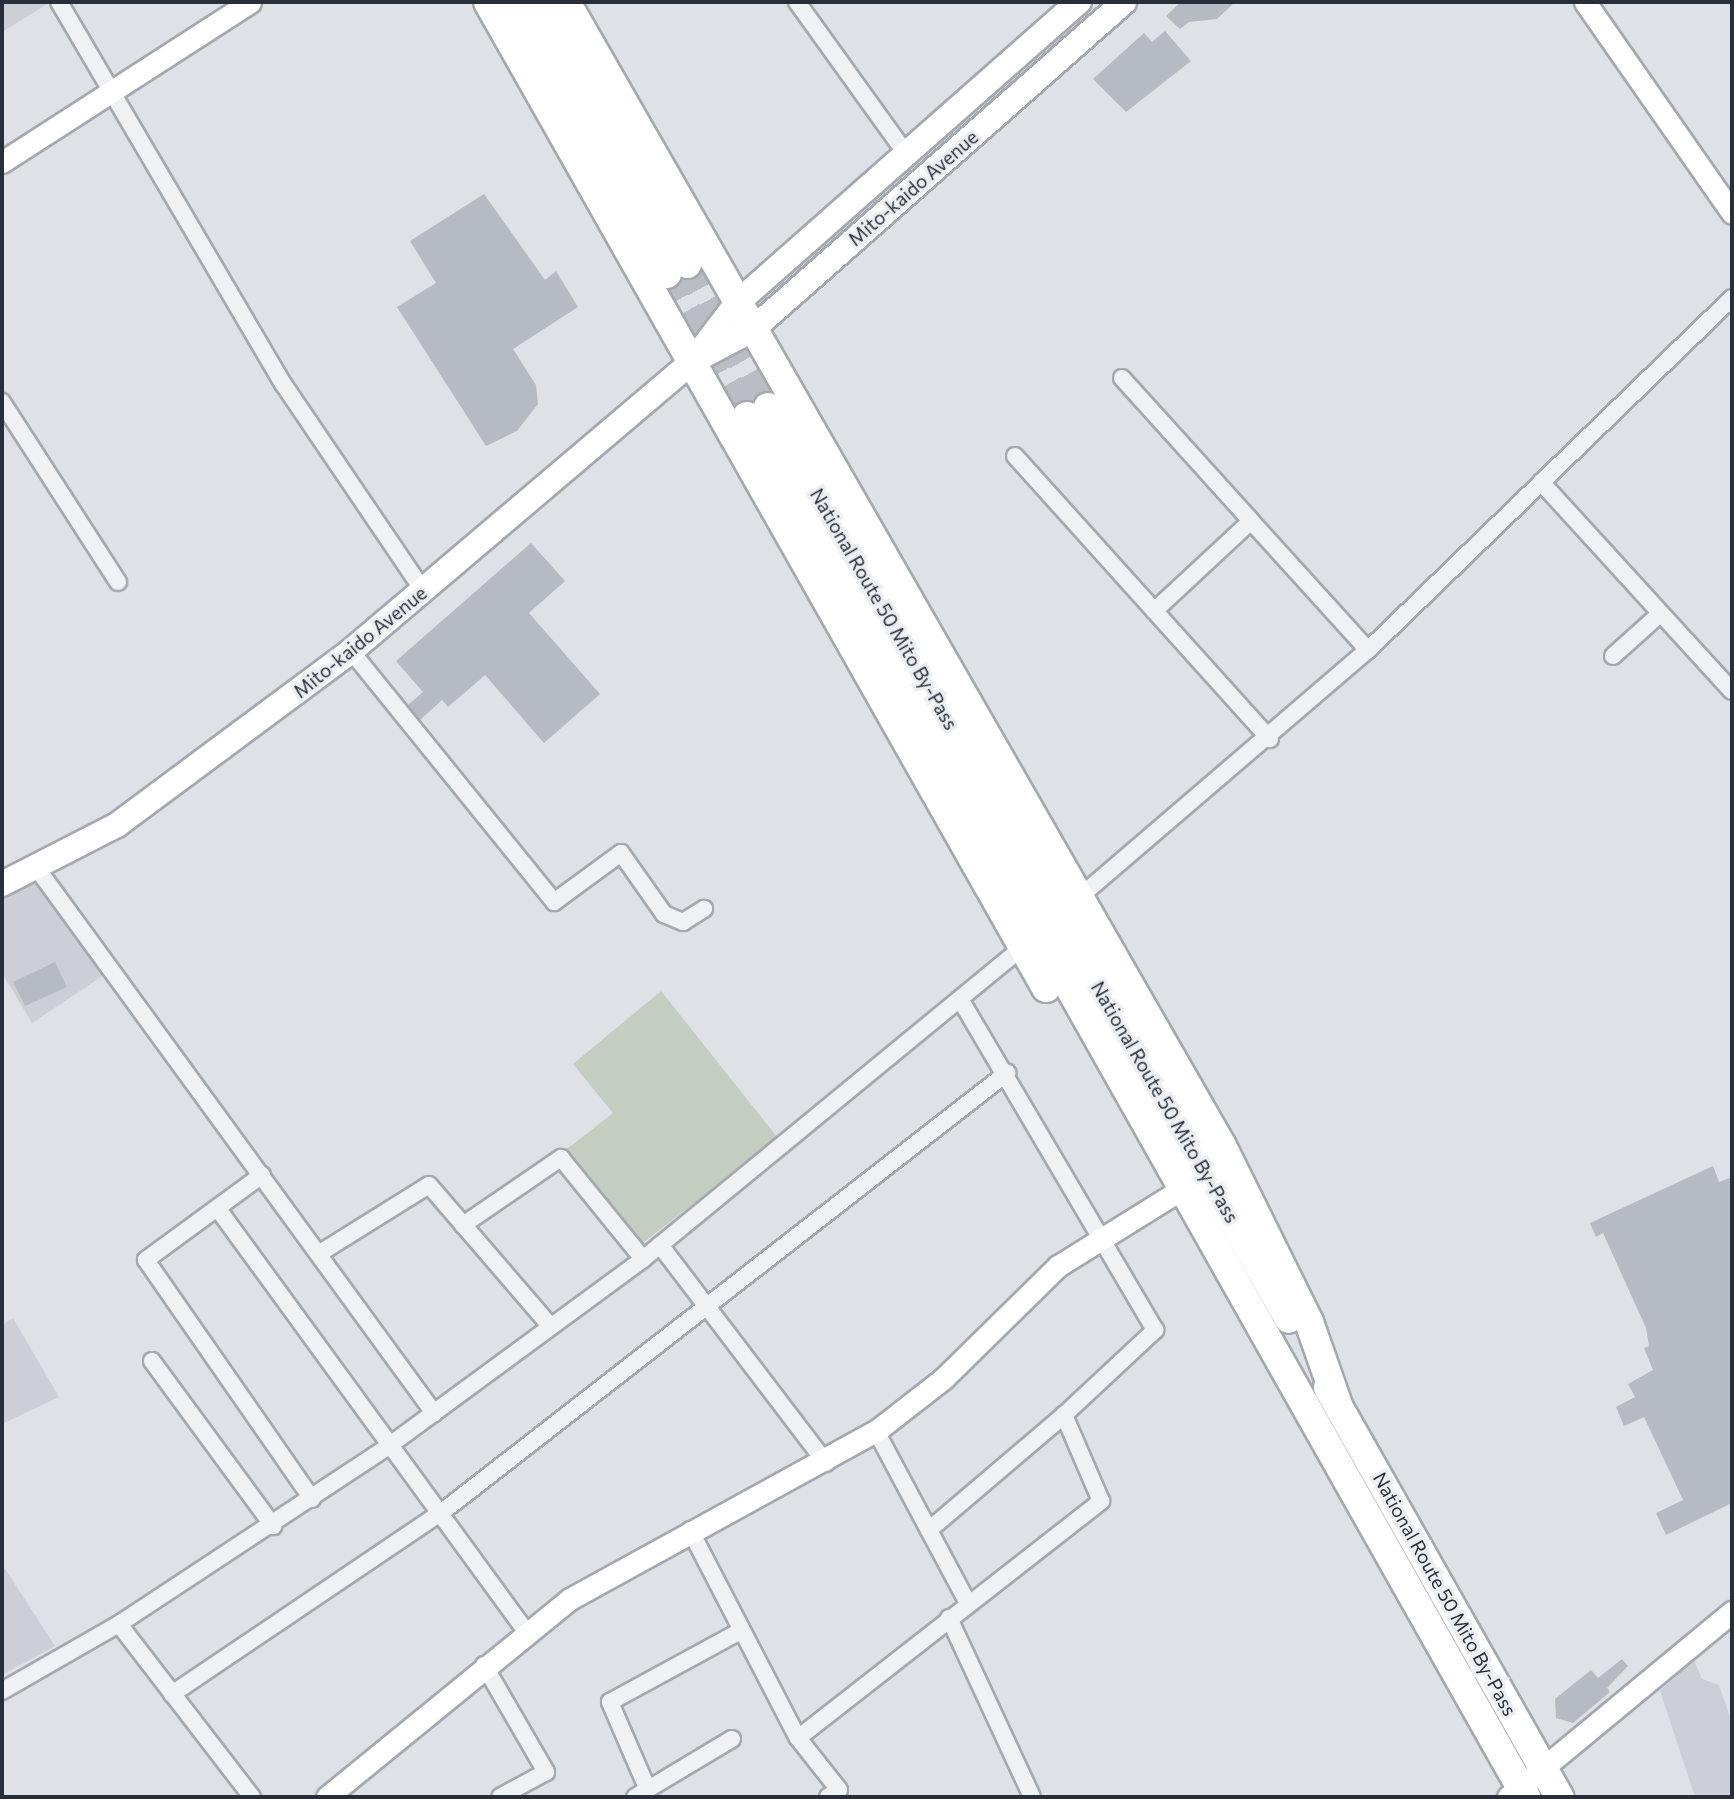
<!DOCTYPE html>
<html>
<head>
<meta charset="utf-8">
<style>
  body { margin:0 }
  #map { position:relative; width:1734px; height:1799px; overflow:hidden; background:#dee1e6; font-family:Commissioner,sans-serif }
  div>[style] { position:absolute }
  .built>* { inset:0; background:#ccd0d6 }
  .green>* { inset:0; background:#c3cec0 }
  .building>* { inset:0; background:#b6bac2 }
  .highway-tunnel>* { height:28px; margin-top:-14px; transform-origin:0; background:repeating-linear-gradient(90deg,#babdc4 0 28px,transparent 0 42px) }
  .roads { filter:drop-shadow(2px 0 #a4a8af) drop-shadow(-2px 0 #a4a8af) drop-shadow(0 2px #a4a8af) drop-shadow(0 -2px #a4a8af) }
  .street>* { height:16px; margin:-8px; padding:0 8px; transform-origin:8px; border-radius:8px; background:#f0f1f4 }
  .secondary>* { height:21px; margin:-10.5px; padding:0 10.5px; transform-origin:10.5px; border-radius:10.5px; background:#fff }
  .primary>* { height:24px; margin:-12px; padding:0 12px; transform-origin:12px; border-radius:12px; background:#fff }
  .highway>* { height:28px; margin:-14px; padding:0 14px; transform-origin:14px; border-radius:14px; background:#fff }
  span { translate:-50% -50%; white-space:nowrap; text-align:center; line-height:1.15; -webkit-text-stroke:7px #edeff3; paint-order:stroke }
  .street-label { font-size:19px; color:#292f3a }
  .frame { position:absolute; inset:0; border:4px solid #292f3a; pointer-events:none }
</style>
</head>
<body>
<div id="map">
  <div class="built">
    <i style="clip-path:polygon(2px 2px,49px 2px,49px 3px,2px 32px)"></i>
    <i style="clip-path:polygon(37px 880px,104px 975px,32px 1023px,2px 973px,2px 897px)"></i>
    <i style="clip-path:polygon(13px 1318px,59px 1397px,2px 1424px,2px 1325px)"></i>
    <i style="clip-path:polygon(2px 1564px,55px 1646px,2px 1675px)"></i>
    <i style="clip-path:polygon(1694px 1660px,1702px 1679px,1719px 1685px,1732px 1723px,1732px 1797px,1695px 1797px,1660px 1691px)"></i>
  </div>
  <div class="green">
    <i style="clip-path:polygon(661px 991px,778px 1138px,640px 1245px,567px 1149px,613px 1113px,573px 1064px)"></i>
  </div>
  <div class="building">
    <i style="clip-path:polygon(1181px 2px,1235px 2px,1217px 19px,1189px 22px,1180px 29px,1166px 16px)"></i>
    <i style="clip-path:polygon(1165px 31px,1191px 61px,1126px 112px,1093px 79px,1144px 33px,1152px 42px)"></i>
    <i style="clip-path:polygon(484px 194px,545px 280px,556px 271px,578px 307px,513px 349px,536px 385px,538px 404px,517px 431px,486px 446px,397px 307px,436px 283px,410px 241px)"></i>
    <i style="clip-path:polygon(531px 543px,565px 581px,529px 613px,600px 694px,544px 743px,485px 675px,448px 707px,442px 700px,420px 720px,408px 705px,423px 692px,396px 661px)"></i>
    <i style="clip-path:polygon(55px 962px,67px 987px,25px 1006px,13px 982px)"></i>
    <i style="clip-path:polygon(1713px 1166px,1719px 1182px,1732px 1177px,1732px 1503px,1666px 1535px,1656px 1513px,1683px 1500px,1644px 1417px,1624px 1426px,1616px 1407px,1635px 1397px,1628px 1384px,1653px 1370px,1644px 1348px,1649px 1346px,1646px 1328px,1603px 1233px,1596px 1237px,1590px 1223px)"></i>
    <i style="clip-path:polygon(1622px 1659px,1628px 1666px,1607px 1688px,1610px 1692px,1573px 1723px,1556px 1718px,1555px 1699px,1591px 1670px,1598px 1678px)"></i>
  </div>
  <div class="highway-tunnel">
    <i style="left:687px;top:264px;width:164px;rotate:60.5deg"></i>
    <i style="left:667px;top:274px;width:163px;rotate:60.6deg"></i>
  </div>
  <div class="roads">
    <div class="street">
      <i style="left:59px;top:2px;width:444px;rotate:59.6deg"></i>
      <i style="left:284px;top:385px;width:248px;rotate:55.9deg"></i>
      <i style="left:797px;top:2px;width:188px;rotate:54.3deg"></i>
      <i style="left:1122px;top:378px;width:193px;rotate:47.9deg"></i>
      <i style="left:1251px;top:521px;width:132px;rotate:137.1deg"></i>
      <i style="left:2px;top:402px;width:214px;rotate:57.2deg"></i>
      <i style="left:1015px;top:456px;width:381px;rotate:48deg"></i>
      <i style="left:1541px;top:482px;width:283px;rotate:47.6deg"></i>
      <i style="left:1251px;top:521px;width:174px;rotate:47.8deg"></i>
      <i style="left:351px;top:651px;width:323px;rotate:51deg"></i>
      <i style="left:554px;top:902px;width:83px;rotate:-36.2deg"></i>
      <i style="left:621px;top:853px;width:75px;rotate:54.8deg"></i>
      <i style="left:664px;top:914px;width:21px;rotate:23deg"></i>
      <i style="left:683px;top:922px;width:25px;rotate:-32deg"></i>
      <i style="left:1613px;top:656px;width:64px;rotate:-41.9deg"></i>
      <i style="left:36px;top:867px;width:676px;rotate:53.91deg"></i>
      <i style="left:1076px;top:900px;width:384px;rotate:-40.6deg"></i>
      <i style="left:1368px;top:650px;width:506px;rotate:-44.04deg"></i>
      <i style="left:262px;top:1175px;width:144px;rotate:143.8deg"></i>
      <i style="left:146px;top:1260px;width:291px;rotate:55.2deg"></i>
      <i style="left:218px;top:1209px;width:521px;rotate:53.9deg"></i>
      <i style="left:463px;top:1225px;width:119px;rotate:-34.4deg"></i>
      <i style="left:561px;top:1158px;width:130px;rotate:50.9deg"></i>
      <i style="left:660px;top:1245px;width:274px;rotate:52.7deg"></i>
      <i style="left:320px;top:1253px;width:128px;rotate:-32deg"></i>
      <i style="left:429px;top:1185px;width:187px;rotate:49.3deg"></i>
      <i style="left:152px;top:1361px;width:205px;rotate:53.7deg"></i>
      <i style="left:876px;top:1431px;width:195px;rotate:61.9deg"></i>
      <i style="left:690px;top:1530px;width:234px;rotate:62.6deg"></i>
      <i style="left:798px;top:1738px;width:385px;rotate:-38deg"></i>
      <i style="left:1101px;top:1501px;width:94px;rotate:-113.3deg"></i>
      <i style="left:1064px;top:1415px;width:125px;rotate:-43deg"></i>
      <i style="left:1155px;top:1330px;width:381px;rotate:-120.5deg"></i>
      <i style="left:929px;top:1530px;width:177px;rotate:-40.4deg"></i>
      <i style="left:949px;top:1618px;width:197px;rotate:65.1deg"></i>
      <i style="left:484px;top:1665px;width:124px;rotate:59.9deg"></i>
      <i style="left:546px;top:1772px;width:52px;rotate:151.5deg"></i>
      <i style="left:2px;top:1691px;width:135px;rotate:-29.8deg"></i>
      <i style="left:172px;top:1694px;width:326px;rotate:-34deg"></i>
      <i style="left:442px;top:1512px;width:716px;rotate:-37.85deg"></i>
      <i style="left:798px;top:1738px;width:66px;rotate:51.7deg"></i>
      <i style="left:839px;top:1790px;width:13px;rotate:148deg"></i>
      <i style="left:648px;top:1790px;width:96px;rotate:-113.4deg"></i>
      <i style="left:610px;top:1702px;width:148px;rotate:-28.6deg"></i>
      <i style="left:252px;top:1797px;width:218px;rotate:-127.6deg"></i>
      <i style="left:119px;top:1624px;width:325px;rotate:-33.4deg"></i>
      <i style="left:390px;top:1445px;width:314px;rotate:-36.3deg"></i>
      <i style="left:643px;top:1259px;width:492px;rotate:-39.4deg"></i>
      <i style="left:635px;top:1797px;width:113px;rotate:-30.9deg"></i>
    </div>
    <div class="secondary">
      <i style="left:1585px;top:2px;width:257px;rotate:55.1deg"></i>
      <i style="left:2px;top:162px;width:295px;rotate:-32.8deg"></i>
      <i style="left:327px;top:1797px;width:313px;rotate:-39.2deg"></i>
      <i style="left:570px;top:1599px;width:349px;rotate:-28.8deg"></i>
      <i style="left:876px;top:1431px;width:86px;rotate:-37.9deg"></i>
      <i style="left:944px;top:1378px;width:160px;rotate:-44.5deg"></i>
      <i style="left:1058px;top:1266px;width:159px;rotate:-31.9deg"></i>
      <i style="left:1508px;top:1797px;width:291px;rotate:-39.6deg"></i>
    </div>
    <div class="primary">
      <i style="left:699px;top:358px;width:60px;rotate:-27.8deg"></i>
      <i style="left:752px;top:330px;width:496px;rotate:-41.4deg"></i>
      <i style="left:2px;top:884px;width:129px;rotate:-27.2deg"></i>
      <i style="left:117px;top:825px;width:292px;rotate:-36.6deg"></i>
      <i style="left:351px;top:651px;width:447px;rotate:-40.3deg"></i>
      <i style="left:692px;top:362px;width:74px;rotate:-52.7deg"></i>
      <i style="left:737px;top:303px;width:456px;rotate:-41.4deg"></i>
    </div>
    <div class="highway">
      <i style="left:488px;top:2px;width:1133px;rotate:60.49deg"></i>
      <i style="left:512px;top:2px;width:313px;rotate:60.3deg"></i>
      <i style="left:539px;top:2px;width:301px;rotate:60.5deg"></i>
      <i style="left:566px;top:2px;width:1319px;rotate:60.17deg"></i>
      <i style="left:1222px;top:1146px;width:196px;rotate:63.7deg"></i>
      <i style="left:1309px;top:1322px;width:85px;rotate:70.7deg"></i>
      <i style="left:768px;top:407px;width:1050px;rotate:60.26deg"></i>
      <i style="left:747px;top:416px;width:1586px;rotate:60.57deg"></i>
      <i style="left:1328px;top:1388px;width:470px;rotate:60.5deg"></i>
    </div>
  </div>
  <div class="street-label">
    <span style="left:913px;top:188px;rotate:-41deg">Mito-kaido Avenue</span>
    <span style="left:884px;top:609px;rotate:60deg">National Route 50 Mito By-Pass</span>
    <span style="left:360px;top:642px;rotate:-39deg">Mito-kaido Avenue</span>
    <span style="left:1165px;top:1102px;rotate:60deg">National Route 50 Mito By-Pass</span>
    <span style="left:1445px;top:1594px;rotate:61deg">National Route 50 Mito By-Pass</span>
  </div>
  <div class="frame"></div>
</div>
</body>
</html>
